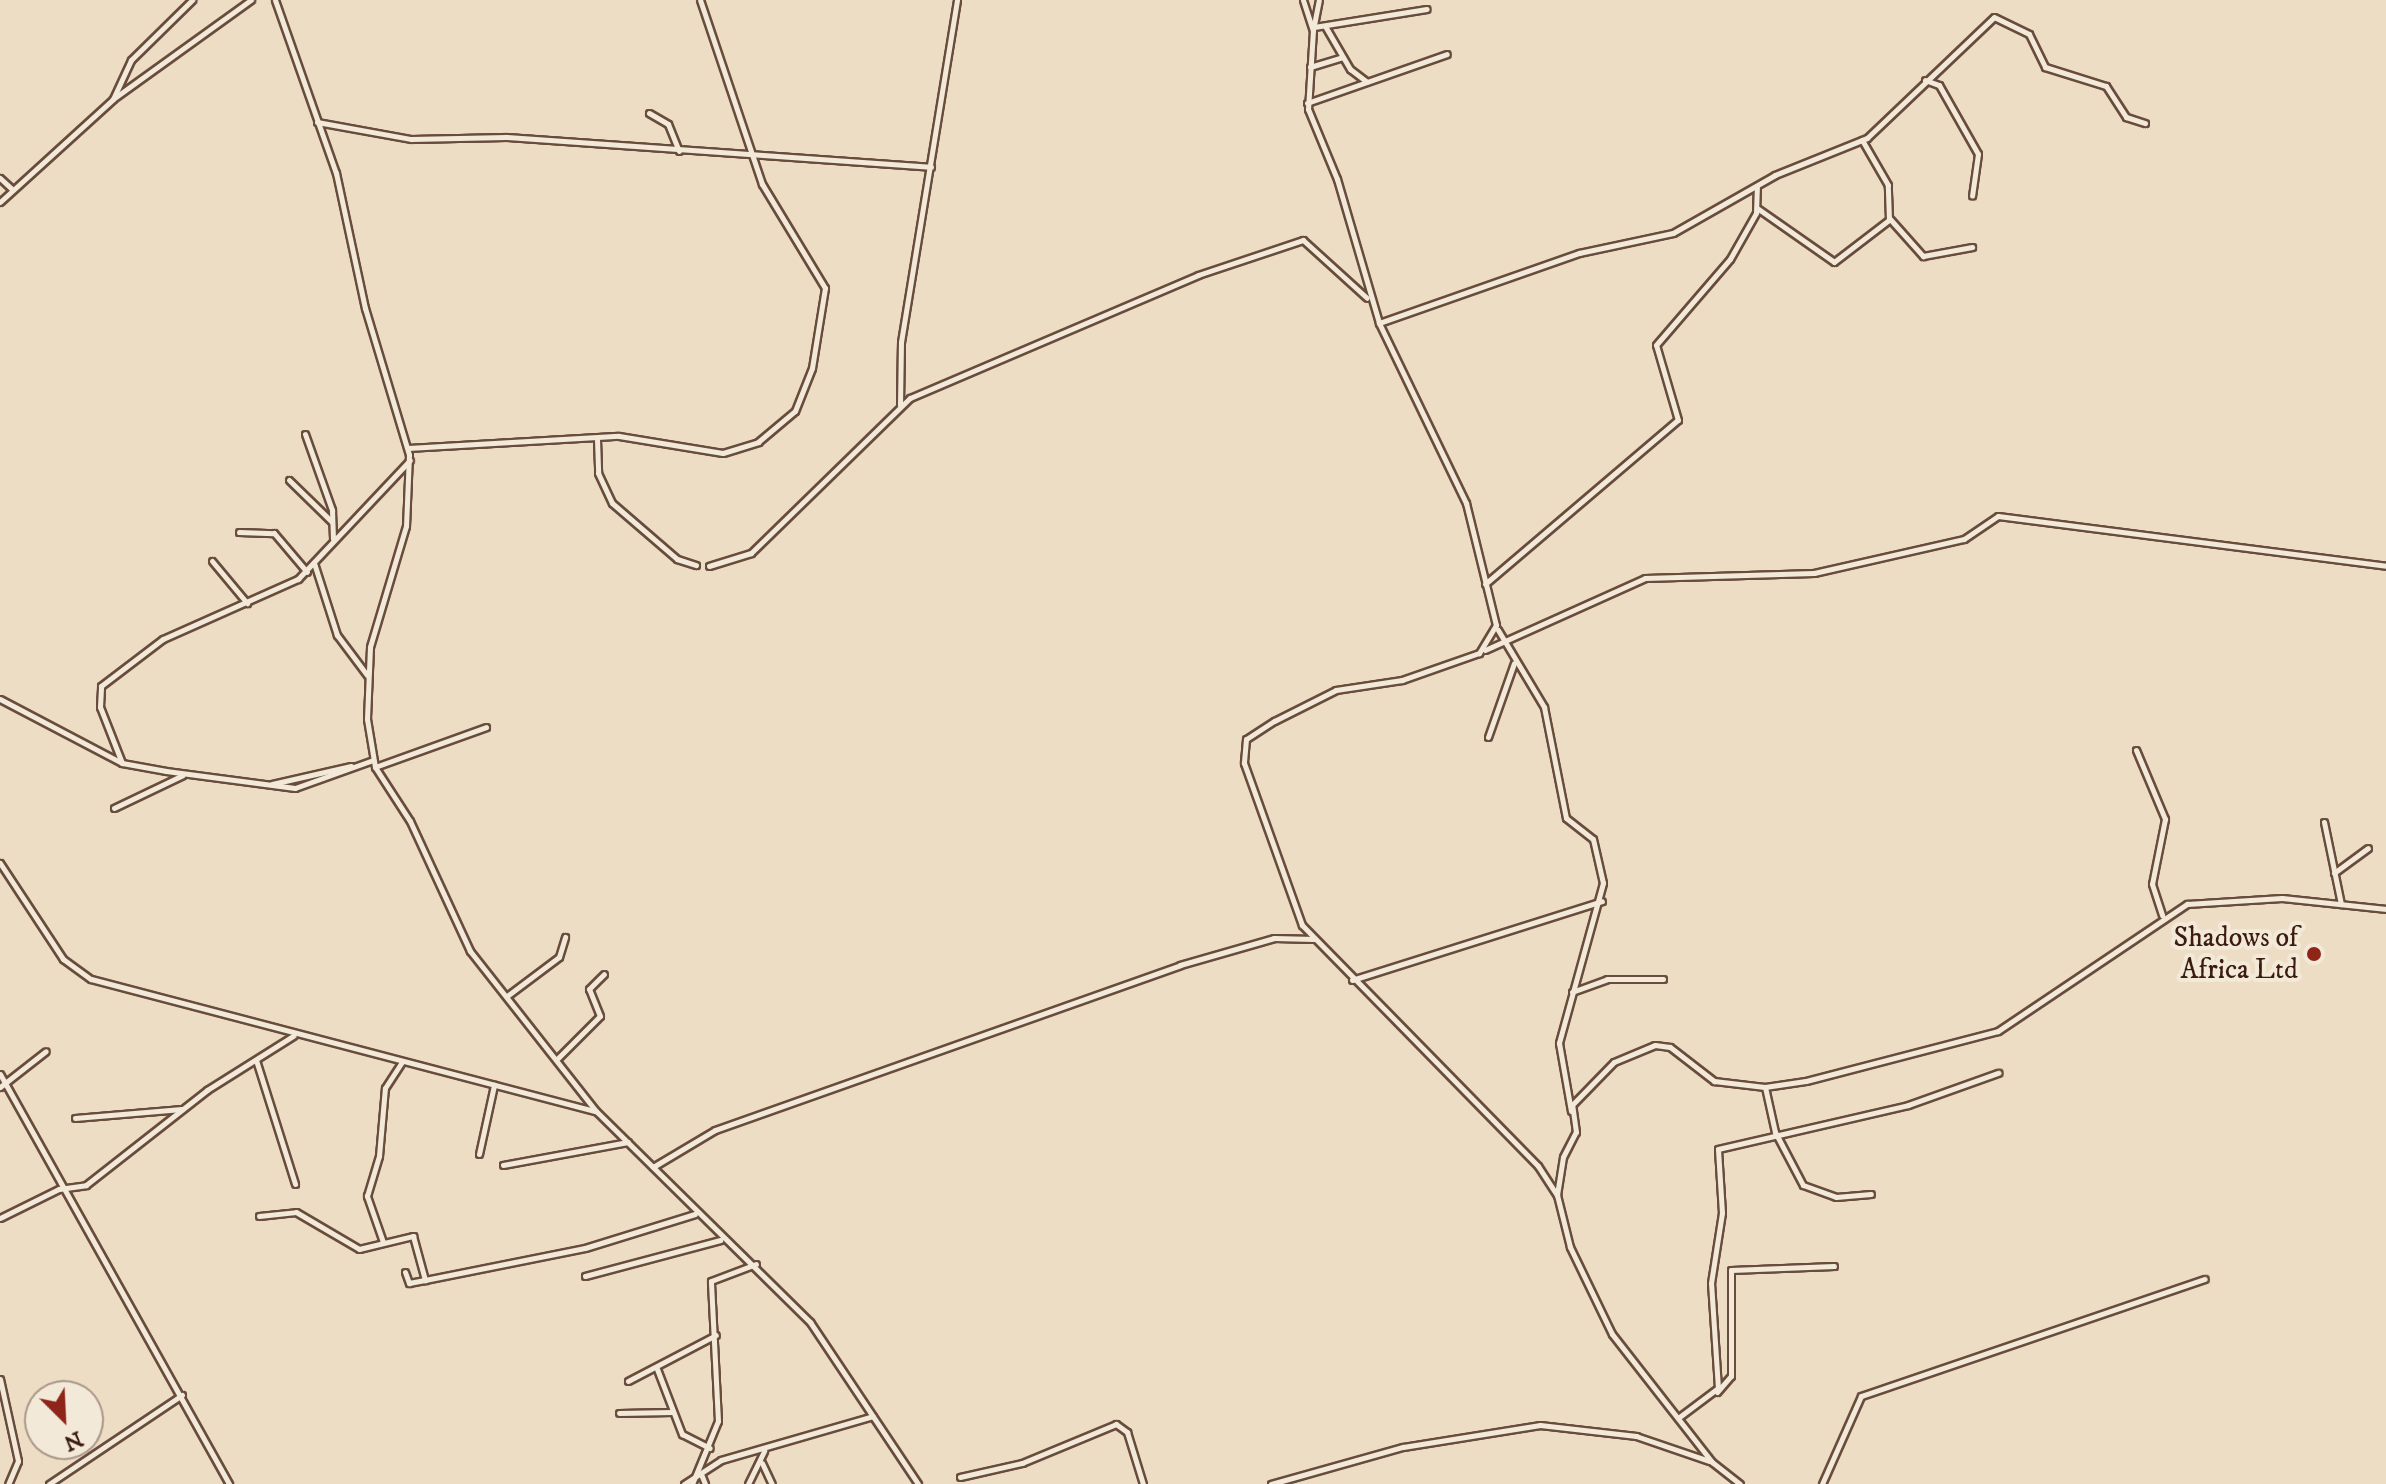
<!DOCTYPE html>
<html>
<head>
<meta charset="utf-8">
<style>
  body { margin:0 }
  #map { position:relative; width:2386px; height:1484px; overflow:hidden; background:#edddc4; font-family:"IM FELL DW Pica",serif }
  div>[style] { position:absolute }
  .roads { filter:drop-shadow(2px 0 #684c3c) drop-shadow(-2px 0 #684c3c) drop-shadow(0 2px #684c3c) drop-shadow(0 -2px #684c3c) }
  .street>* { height:5px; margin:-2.5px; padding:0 2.5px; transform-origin:2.5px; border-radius:2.5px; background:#f3e9d9 }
  .dots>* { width:22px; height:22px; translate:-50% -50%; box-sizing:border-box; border:4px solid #f3e9d9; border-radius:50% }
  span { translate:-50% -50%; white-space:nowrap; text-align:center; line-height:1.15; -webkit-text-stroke:8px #f3e9d9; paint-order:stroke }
  .poi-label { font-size:28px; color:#3c1c0e }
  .right { translate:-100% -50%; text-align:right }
  .north { position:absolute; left:24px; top:1380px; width:80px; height:80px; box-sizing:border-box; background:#f3e9d9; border:2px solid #aa9788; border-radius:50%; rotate:156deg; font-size:22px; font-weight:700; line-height:32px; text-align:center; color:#3c1c0e }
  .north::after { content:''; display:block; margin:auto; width:28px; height:36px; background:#8f2418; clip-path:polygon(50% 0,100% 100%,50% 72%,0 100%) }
</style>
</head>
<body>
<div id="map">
  <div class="roads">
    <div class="street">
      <i style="left:275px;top:0;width:183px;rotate:70.6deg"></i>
      <i style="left:336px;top:173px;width:138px;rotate:77.9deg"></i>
      <i style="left:365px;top:308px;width:153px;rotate:73.3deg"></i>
      <i style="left:409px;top:455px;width:71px;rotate:92.4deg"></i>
      <i style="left:406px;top:526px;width:126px;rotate:106.6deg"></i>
      <i style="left:370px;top:647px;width:72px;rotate:92.4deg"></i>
      <i style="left:367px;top:719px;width:49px;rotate:80.5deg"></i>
      <i style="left:375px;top:767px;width:64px;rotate:57.1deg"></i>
      <i style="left:410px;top:821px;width:143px;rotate:65.2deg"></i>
      <i style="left:470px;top:951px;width:204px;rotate:51.8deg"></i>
      <i style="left:596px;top:1111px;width:301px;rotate:44.6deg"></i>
      <i style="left:810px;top:1322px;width:195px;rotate:56.3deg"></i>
      <i style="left:1303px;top:0;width:32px;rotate:72deg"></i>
      <i style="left:1313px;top:30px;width:79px;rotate:93.6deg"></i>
      <i style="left:1308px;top:109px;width:76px;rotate:67.5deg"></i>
      <i style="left:1337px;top:179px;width:150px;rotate:73.7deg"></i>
      <i style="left:1379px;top:323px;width:200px;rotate:64.2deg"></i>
      <i style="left:1466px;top:503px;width:126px;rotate:76.2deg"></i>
      <i style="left:1496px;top:625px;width:33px;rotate:121deg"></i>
      <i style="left:1479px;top:653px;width:82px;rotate:160.7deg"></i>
      <i style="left:1402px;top:680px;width:67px;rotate:171.4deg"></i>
      <i style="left:1336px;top:690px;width:69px;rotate:153.4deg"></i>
      <i style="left:1274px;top:721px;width:33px;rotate:147deg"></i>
      <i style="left:1246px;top:739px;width:24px;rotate:95deg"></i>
      <i style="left:1244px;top:763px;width:172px;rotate:70.3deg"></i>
      <i style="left:1302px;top:925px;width:337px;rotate:45.6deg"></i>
      <i style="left:1538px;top:1166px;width:35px;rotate:57deg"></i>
      <i style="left:1314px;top:25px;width:25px;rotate:-79deg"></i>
      <i style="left:1325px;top:26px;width:50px;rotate:59.8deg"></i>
      <i style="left:1350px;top:69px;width:21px;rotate:37deg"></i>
      <i style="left:1314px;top:27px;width:114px;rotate:-9.1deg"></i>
      <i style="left:1310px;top:67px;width:34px;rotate:-17deg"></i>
      <i style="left:1925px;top:80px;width:15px;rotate:20deg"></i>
      <i style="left:1939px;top:85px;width:79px;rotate:60.5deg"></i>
      <i style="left:1978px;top:154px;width:42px;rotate:98.1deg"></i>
      <i style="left:113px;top:99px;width:170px;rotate:-35.7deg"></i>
      <i style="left:1307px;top:103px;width:148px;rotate:-19.3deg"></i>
      <i style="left:649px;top:113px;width:22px;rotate:30deg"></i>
      <i style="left:668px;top:124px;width:29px;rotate:68deg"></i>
      <i style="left:317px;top:122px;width:96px;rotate:10.3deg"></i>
      <i style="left:411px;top:139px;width:95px;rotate:-1.2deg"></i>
      <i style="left:506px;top:137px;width:426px;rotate:4deg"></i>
      <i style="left:0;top:178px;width:16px;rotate:43deg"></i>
      <i style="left:0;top:202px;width:153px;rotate:-42.3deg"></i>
      <i style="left:113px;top:99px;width:43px;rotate:-65.2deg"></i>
      <i style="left:131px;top:60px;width:86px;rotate:-44.5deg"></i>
      <i style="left:1757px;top:208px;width:94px;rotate:35deg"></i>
      <i style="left:1834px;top:262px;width:69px;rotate:-37.4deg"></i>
      <i style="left:1889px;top:220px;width:35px;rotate:-92deg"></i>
      <i style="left:1888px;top:185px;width:52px;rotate:-120deg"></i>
      <i style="left:1890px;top:219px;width:50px;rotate:48.3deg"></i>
      <i style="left:1923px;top:256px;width:50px;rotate:-10.4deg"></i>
      <i style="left:1379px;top:323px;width:212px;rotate:-19.3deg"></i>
      <i style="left:1579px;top:253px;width:96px;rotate:-12deg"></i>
      <i style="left:1673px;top:233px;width:117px;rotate:-29.6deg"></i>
      <i style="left:1775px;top:175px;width:99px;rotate:-21.9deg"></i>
      <i style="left:1867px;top:138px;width:175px;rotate:-43.6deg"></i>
      <i style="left:1994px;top:17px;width:39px;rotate:26deg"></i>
      <i style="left:2029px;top:34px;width:37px;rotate:64deg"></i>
      <i style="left:2045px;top:67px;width:64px;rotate:17.3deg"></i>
      <i style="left:2106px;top:86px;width:37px;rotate:57deg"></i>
      <i style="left:2126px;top:117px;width:20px;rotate:18deg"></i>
      <i style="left:900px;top:405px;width:63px;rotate:-89.1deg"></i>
      <i style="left:901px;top:342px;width:347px;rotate:-80.7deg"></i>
      <i style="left:305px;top:434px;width:81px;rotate:70.4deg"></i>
      <i style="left:332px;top:510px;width:29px;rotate:88deg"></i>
      <i style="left:597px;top:439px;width:34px;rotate:88deg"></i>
      <i style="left:598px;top:473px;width:33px;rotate:65deg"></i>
      <i style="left:612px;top:503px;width:86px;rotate:40.7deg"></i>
      <i style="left:677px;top:559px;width:20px;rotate:18deg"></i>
      <i style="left:408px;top:448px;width:211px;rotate:-3.3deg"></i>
      <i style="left:619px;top:436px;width:105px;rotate:9.3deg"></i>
      <i style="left:723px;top:453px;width:37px;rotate:-17deg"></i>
      <i style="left:758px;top:442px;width:48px;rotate:-40deg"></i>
      <i style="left:795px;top:411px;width:46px;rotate:-68.4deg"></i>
      <i style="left:812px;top:368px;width:81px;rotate:-80.8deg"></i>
      <i style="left:825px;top:288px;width:122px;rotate:-121.2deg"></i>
      <i style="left:762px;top:184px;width:194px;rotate:-108.6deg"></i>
      <i style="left:289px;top:480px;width:60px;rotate:44.3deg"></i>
      <i style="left:239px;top:532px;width:35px;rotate:2deg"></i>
      <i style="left:274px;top:533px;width:51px;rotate:49.8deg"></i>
      <i style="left:212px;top:561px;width:55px;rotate:50.2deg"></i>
      <i style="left:314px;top:563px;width:76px;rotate:72.3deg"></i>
      <i style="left:337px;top:635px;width:50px;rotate:53.1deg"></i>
      <i style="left:709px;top:566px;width:44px;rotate:-17.2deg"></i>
      <i style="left:751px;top:553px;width:222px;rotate:-44.3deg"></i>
      <i style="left:910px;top:398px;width:313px;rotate:-23.1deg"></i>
      <i style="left:1198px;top:275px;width:111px;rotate:-18.4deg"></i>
      <i style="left:1303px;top:240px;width:86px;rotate:42.2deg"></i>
      <i style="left:1485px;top:584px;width:253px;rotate:-40.4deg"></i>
      <i style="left:1678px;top:420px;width:78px;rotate:-106.3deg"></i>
      <i style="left:1656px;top:345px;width:113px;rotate:-49.3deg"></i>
      <i style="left:1730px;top:259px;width:53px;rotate:-60.5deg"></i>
      <i style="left:1756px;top:213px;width:27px;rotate:-88deg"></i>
      <i style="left:1498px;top:630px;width:90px;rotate:59.1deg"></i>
      <i style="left:1544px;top:707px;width:113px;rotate:78.8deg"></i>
      <i style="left:1566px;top:818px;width:34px;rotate:38deg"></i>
      <i style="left:1593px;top:839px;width:45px;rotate:77.2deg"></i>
      <i style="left:1603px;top:883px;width:166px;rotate:105.4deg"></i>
      <i style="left:1559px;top:1043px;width:69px;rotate:80deg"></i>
      <i style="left:1485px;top:650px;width:175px;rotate:-24.2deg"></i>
      <i style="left:1645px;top:578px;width:169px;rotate:-1.7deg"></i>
      <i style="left:1814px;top:573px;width:154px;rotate:-12.8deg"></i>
      <i style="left:1964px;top:539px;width:41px;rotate:-34.1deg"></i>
      <i style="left:1998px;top:516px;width:391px;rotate:7.3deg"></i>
      <i style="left:0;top:699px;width:138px;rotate:27.7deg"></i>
      <i style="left:122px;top:763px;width:45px;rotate:10.3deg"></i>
      <i style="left:166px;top:771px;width:130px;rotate:7.5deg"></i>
      <i style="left:295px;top:788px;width:83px;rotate:-19.7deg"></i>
      <i style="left:1488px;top:737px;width:78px;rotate:-70.6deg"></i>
      <i style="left:2136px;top:750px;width:75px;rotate:67.2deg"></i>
      <i style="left:2165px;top:819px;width:66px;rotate:101.3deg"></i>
      <i style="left:2152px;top:884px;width:33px;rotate:72deg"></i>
      <i style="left:122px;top:763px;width:60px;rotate:-111.4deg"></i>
      <i style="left:100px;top:707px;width:21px;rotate:-87deg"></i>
      <i style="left:101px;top:686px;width:78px;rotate:-37.2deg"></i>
      <i style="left:163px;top:639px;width:148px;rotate:-24deg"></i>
      <i style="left:298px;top:579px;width:163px;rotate:-46.7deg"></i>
      <i style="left:375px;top:767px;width:118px;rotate:-19.8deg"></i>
      <i style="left:272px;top:784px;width:81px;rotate:-12.8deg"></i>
      <i style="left:114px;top:808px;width:76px;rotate:-25.6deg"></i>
      <i style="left:2324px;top:822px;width:84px;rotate:78.3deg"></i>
      <i style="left:0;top:863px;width:115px;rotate:56.7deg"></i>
      <i style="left:63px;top:959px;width:34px;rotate:36deg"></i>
      <i style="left:91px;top:979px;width:520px;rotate:14.7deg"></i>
      <i style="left:2334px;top:873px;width:42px;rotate:-36.3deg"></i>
      <i style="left:1352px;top:980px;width:262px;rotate:-17.5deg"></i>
      <i style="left:1572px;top:992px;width:37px;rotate:-20deg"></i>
      <i style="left:1607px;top:979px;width:56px"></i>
      <i style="left:507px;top:996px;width:65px;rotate:-36.9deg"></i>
      <i style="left:559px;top:957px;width:21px;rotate:-73deg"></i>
      <i style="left:558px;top:1058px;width:59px;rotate:-45deg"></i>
      <i style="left:600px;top:1016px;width:29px;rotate:-112deg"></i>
      <i style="left:589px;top:989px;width:21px;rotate:-45deg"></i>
      <i style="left:256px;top:1060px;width:130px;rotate:72.5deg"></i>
      <i style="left:0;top:1074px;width:470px;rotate:60.8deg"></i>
      <i style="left:0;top:1087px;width:58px;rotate:-38deg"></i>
      <i style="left:1765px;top:1087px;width:46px;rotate:77.5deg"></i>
      <i style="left:1775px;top:1132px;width:60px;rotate:62.2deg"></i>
      <i style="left:1803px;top:1185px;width:35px;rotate:20deg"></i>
      <i style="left:1836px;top:1197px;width:35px;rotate:-5deg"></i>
      <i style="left:75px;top:1118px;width:107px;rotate:-4.8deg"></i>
      <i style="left:479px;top:1154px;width:71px;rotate:-77.7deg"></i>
      <i style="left:503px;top:1165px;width:127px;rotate:-10.4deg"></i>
      <i style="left:653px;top:1167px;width:72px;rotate:-30.8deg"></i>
      <i style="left:715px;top:1130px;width:493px;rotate:-19.5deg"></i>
      <i style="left:1180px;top:965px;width:98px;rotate:-16deg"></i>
      <i style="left:1274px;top:938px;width:40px;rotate:1.4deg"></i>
      <i style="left:259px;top:1216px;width:37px;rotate:-6deg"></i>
      <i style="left:296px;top:1212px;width:73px;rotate:30.4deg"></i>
      <i style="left:359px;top:1249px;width:56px;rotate:-13.5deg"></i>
      <i style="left:413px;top:1236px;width:46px;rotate:74.7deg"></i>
      <i style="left:425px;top:1280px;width:163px;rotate:-11.3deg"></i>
      <i style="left:585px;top:1248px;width:115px;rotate:-17.2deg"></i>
      <i style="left:0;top:1218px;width:66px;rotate:-26.2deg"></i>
      <i style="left:59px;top:1189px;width:27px;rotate:-8deg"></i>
      <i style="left:86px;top:1185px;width:154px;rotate:-38.1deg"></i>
      <i style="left:207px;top:1090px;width:102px;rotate:-32.1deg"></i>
      <i style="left:383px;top:1242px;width:49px;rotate:-109.2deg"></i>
      <i style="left:367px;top:1196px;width:42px;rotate:-73.3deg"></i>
      <i style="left:379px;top:1156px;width:68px;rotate:-85deg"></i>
      <i style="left:385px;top:1088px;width:31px;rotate:-57deg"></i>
      <i style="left:405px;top:1272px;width:12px;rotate:70deg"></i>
      <i style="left:409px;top:1283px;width:16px;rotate:-11deg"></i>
      <i style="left:585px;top:1276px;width:140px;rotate:-14.9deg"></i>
      <i style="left:657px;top:1369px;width:70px;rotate:69deg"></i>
      <i style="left:682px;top:1434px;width:31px;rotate:27deg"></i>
      <i style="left:0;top:1379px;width:84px;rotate:77.6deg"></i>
      <i style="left:18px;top:1461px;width:25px;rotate:113deg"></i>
      <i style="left:628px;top:1381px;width:99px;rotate:-27.6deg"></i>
      <i style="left:1717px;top:1392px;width:21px;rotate:-49deg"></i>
      <i style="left:1731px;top:1376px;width:106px;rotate:-90deg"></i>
      <i style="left:1731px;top:1270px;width:103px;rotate:-2.2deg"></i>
      <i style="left:619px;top:1413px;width:53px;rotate:-1.1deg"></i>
      <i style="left:1678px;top:1418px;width:50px;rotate:-36.9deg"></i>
      <i style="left:1718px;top:1388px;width:105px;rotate:-93.8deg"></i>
      <i style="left:1711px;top:1283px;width:71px;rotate:-81.1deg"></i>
      <i style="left:1722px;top:1213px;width:64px;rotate:-93.6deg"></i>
      <i style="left:1718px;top:1149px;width:195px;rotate:-13deg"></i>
      <i style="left:1908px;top:1105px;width:96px;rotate:-19.6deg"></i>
      <i style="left:762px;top:1463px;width:23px;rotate:65deg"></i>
      <i style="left:701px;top:1474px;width:11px;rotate:68deg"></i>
      <i style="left:960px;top:1477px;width:64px;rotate:-12.7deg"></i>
      <i style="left:1022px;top:1463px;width:102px;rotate:-22.5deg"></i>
      <i style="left:1116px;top:1424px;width:14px;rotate:36deg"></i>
      <i style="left:1127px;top:1432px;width:54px;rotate:72.9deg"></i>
      <i style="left:49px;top:1484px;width:160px;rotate:-33.8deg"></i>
      <i style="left:684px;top:1484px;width:44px;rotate:-33deg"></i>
      <i style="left:721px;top:1460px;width:158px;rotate:-16.1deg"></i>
      <i style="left:692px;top:1484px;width:68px;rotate:-67.6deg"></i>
      <i style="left:718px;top:1421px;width:140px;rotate:-92.9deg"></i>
      <i style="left:711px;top:1281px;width:48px;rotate:-20.7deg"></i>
      <i style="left:748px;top:1484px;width:37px;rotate:-64deg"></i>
      <i style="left:1271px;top:1484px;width:137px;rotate:-15.7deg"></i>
      <i style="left:1403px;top:1447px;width:139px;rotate:-9.1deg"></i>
      <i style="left:1540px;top:1425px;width:97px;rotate:6.5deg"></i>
      <i style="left:1636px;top:1436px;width:77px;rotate:18.9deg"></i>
      <i style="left:1740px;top:1484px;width:36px;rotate:-142deg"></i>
      <i style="left:1712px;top:1462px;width:162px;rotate:-128deg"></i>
      <i style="left:1612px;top:1334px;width:97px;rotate:-115.8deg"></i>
      <i style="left:1570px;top:1247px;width:54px;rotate:-104deg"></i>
      <i style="left:1557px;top:1195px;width:38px;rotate:-81deg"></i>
      <i style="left:1563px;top:1157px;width:28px;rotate:-63deg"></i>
      <i style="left:1576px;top:1132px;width:27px;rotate:-98deg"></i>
      <i style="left:1572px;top:1105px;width:60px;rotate:-45.7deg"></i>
      <i style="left:1614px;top:1062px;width:44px;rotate:-22.5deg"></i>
      <i style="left:1655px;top:1045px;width:15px;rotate:8deg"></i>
      <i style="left:1670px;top:1047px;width:56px;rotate:37.7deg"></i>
      <i style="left:1714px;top:1081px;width:51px;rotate:6.7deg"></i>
      <i style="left:1765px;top:1087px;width:41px;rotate:-8.3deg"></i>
      <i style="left:1806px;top:1081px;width:198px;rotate:-14.6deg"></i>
      <i style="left:1998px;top:1031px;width:228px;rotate:-33.9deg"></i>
      <i style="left:2187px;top:904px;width:95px;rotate:-3.6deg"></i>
      <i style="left:2282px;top:898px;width:105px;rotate:6deg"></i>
      <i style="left:1822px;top:1484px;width:96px;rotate:-66.1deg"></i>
      <i style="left:1861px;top:1396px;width:363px;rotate:-18.8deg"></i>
    </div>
  </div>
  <div class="dots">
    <i style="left:2314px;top:954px;background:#8f2418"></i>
  </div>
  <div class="poi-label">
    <span class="right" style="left:2298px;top:954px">Shadows of<br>Africa Ltd</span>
  </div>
  <div class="north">N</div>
</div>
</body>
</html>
